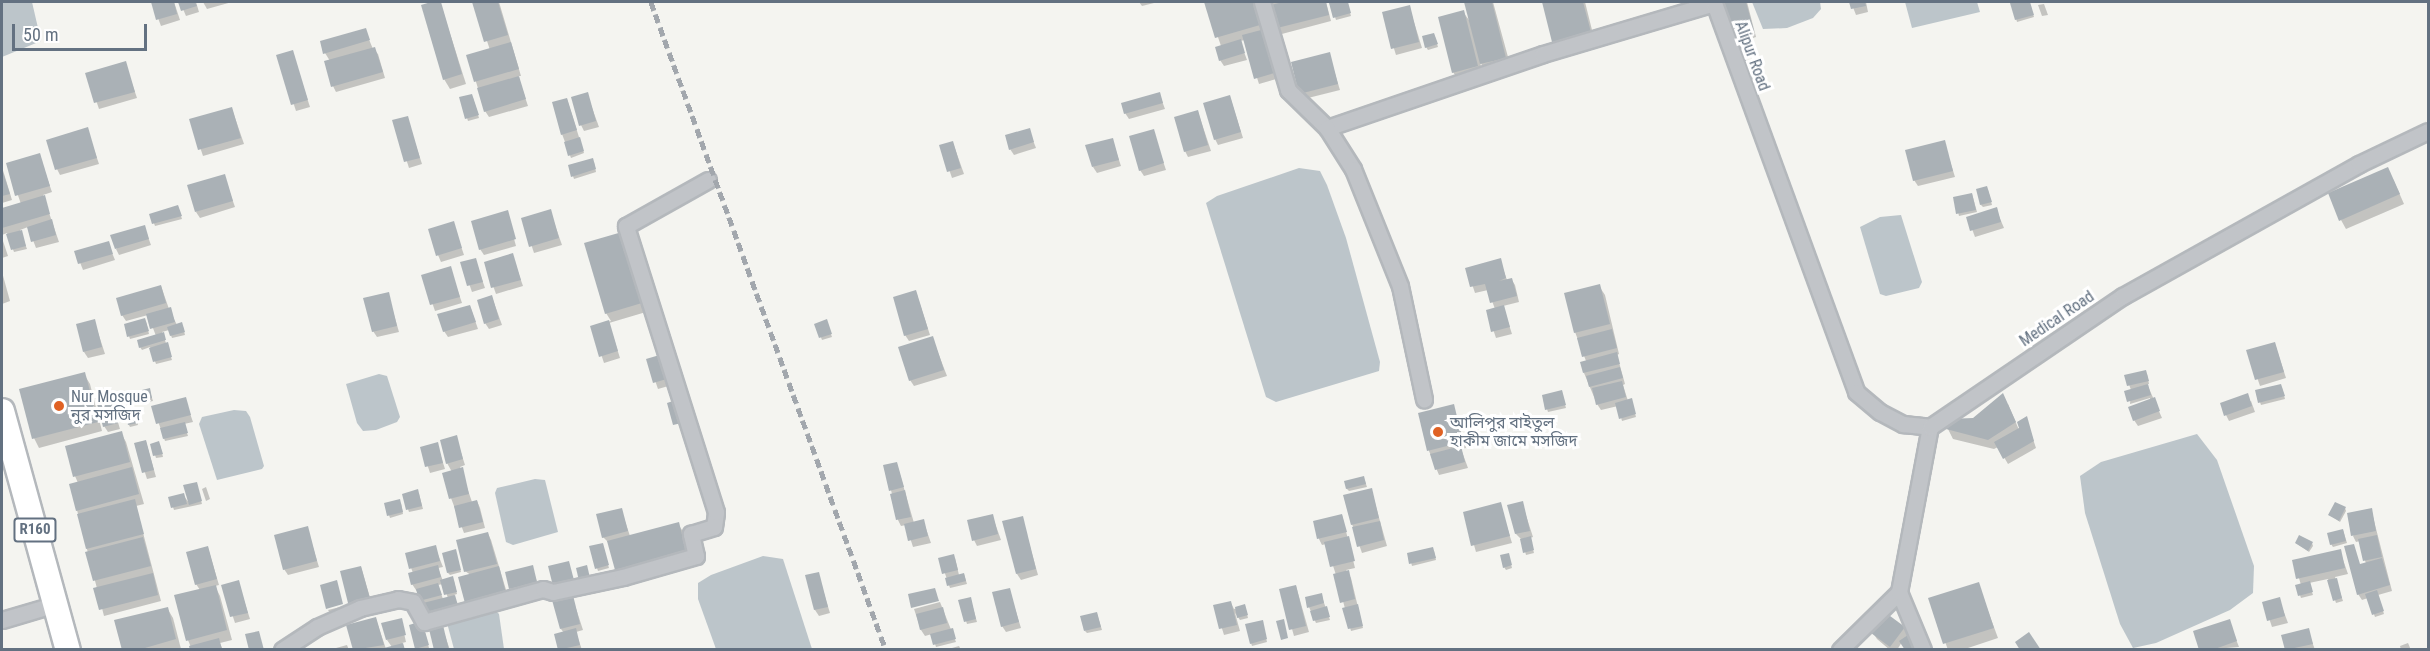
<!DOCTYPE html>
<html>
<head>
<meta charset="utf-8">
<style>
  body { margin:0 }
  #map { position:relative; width:2430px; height:651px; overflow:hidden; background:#f4f4f0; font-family:"Roboto Condensed","Noto Sans Bengali",sans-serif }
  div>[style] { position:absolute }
  .water>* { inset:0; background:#bcc5ca }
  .shadow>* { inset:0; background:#0003 }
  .building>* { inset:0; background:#aab1b6 }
  .roads { filter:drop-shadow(2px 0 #b4b8bc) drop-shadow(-2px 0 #b4b8bc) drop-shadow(0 2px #b4b8bc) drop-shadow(0 -2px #b4b8bc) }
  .minor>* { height:15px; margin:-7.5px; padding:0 7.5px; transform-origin:7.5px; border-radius:7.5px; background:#c1c4c8 }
  .primary>* { height:24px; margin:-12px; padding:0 12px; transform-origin:12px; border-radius:12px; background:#fff }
  .rail>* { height:4.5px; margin-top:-2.25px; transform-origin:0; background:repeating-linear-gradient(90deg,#a2a7ad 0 9px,transparent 0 13.5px) }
  .dots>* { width:16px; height:16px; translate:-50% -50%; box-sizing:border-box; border:3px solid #fff; border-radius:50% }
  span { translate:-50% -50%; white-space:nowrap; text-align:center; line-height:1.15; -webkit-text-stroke:6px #fff; paint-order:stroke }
  .shield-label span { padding:2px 4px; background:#fff; border:2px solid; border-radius:4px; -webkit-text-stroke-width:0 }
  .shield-label { font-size:15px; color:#637181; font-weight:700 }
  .street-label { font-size:16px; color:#637181 }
  .poi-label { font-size:16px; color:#637181 }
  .left { translate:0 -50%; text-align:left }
  .frame { position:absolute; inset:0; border:3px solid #637181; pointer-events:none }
  .scale { position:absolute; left:12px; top:24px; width:135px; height:27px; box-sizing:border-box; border:3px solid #637181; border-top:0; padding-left:8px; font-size:18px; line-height:21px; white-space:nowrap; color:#637181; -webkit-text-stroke:4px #fff; paint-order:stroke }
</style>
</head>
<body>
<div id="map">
  <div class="water">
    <i style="clip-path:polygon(2px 2px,32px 2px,41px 41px,2px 57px)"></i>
    <i style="clip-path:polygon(1752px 2px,1820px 2px,1821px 9px,1813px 18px,1787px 28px,1763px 29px)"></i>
    <i style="clip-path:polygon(1905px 2px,1977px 2px,1980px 12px,1912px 28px)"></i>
    <i style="clip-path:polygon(1299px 168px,1320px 171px,1327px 185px,1346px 238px,1380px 362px,1379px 371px,1276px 402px,1266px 397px,1206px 203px,1217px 196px)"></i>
    <i style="clip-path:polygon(1901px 215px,1922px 282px,1919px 288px,1886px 296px,1880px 294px,1860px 227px,1880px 217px)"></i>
    <i style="clip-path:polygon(379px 374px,387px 376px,400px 417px,397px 422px,376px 430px,363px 431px,357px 423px,346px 384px)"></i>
    <i style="clip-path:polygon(234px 410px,246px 411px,250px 417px,264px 466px,262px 469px,217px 480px,199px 424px,202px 417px)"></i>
    <i style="clip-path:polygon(2197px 434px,2217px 460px,2254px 566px,2253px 593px,2230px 610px,2156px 643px,2133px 648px,2120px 624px,2085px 513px,2080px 476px,2101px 462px)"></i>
    <i style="clip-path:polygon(535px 479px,545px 480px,558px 532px,513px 545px,506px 542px,495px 493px,497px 488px)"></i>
    <i style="clip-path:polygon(763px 556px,783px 559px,812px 649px,716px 649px,698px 599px,698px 583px,711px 575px)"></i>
    <i style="clip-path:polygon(493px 608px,499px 614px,504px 649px,454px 649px,447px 623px)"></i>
  </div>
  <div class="shadow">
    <i style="clip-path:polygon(152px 2px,174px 2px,180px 20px,161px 26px)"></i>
    <i style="clip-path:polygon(180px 2px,196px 2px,199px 12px,186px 16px)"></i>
    <i style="clip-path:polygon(203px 2px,232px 2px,207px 9px)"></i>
    <i style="clip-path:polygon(440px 2px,466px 84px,450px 89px,444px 79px,423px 6px)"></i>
    <i style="clip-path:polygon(474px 2px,499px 2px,521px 76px,518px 76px,528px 106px,489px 117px,485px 111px,468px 56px,490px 50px)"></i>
    <i style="clip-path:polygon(1139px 2px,1158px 2px,1142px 6px)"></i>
    <i style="clip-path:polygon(1206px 2px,1255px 2px,1280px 78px,1259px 84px,1245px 40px,1240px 41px,1247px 60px,1224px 66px,1220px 60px,1221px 46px)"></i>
    <i style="clip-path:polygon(1266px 2px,1326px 2px,1331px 21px,1278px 35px)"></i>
    <i style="clip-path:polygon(1347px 2px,1351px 16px,1336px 20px,1331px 4px)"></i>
    <i style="clip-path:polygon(1466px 2px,1493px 2px,1511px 68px,1487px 73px,1480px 62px,1483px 75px,1459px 81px,1453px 72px,1463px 12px,1472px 24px)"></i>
    <i style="clip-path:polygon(1543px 2px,1585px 2px,1596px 46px,1555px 45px)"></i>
    <i style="clip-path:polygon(1725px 2px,1747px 2px,1756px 37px,1737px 43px)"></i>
    <i style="clip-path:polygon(1851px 2px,1866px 2px,1868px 12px,1856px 15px)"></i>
    <i style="clip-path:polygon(2021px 2px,2029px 2px,2034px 17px,2017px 22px,2012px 4px)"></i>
    <i style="clip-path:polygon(2044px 4px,2048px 15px,2042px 16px,2038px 5px)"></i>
    <i style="clip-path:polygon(1409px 6px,1422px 48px,1396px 55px,1383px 13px)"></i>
    <i style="clip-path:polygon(365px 30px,373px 49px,378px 54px,385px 78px,336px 92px,333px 86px,330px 61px,325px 53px)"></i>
    <i style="clip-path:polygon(1435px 37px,1438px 47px,1428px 50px,1426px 47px)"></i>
    <i style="clip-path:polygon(292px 52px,310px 107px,296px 111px,278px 56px)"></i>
    <i style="clip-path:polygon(1329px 54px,1340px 90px,1304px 99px,1301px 93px)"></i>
    <i style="clip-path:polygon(125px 63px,137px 98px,99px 109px,87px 74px)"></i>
    <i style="clip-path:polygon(1159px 93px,1165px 109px,1129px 119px,1125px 113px)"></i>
    <i style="clip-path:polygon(587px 94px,599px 127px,584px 131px,581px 125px)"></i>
    <i style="clip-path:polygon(1230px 97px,1243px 138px,1218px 145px,1215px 139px)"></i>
    <i style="clip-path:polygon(461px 98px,473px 98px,479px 118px,468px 121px)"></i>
    <i style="clip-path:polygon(567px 99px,584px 153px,571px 158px,562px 134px)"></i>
    <i style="clip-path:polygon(232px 109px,244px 144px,203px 156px,191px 120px)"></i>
    <i style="clip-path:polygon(1198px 112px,1211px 151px,1188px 157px,1185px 151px)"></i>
    <i style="clip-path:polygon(407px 118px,422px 164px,409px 168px,394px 121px)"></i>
    <i style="clip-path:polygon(87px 129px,99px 164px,60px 175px,57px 169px)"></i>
    <i style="clip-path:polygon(1029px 130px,1036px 148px,1014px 155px,1010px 149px)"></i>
    <i style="clip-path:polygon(1153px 131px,1166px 170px,1144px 176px,1140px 170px)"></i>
    <i style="clip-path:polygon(1112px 139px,1121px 166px,1097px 173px,1093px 167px)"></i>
    <i style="clip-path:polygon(1944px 142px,1955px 177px,1918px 186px,1914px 180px)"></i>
    <i style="clip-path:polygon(953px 143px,964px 174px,952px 178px,941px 146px)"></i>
    <i style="clip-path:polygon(39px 155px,52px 192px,43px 195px,59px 242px,36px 248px,28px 227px,20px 230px,27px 249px,14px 252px,7px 233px,2px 235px,2px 209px,21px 204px,7px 164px)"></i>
    <i style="clip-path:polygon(594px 162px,596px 172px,574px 179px,573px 176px)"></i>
    <i style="clip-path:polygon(2px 167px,12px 200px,2px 203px)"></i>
    <i style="clip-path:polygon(224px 176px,235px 207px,200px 218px,196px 212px)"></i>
    <i style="clip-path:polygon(2393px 179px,2404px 204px,2346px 229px,2341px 220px)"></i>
    <i style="clip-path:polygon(1988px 190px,1992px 205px,1983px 207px,1981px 205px)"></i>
    <i style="clip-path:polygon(1972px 194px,1977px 212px,1959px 216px,1955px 198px)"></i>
    <i style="clip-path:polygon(1996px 209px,2004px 228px,1975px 237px,1968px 218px)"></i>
    <i style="clip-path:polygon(179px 210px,182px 219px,155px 226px,151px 215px)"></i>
    <i style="clip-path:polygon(550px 211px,562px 245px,534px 253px,523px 219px)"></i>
    <i style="clip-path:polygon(508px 217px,516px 246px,484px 255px,480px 249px)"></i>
    <i style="clip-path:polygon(453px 223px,464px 255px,441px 262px,438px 255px)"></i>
    <i style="clip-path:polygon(144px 226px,151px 245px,119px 255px,116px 249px)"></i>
    <i style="clip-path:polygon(621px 234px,646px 312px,609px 323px,620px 358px,604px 363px,592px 327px,611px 321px,606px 313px)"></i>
    <i style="clip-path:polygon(2px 238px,8px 256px,2px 258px)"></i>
    <i style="clip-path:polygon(108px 243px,115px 260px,83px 270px,76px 252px)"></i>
    <i style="clip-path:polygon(512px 255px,523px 286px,496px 294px,485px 263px)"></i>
    <i style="clip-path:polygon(475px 259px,485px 288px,472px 292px,462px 263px)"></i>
    <i style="clip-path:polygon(1500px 260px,1507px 280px,1511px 279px,1515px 285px,1519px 302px,1503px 306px,1512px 334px,1496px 338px,1487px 311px,1495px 309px,1488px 290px,1475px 293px,1467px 269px)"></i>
    <i style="clip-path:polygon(450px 268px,462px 303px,435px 311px,423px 276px)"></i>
    <i style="clip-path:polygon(2px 272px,10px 301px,2px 304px)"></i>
    <i style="clip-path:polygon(161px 286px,169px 309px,177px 325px,183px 327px,185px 335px,172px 338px,169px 330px,162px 332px,172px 360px,156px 364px,150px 347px,142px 350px,140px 347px,156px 336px,148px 315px,126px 321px,122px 315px)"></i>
    <i style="clip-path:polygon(1599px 286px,1605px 295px,1614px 333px,1619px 354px,1617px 355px,1625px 384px,1623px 385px,1628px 401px,1632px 403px,1636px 417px,1622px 421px,1618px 406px,1601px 410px,1597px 404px,1584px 373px,1586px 361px,1575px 332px)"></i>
    <i style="clip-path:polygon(916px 292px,930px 335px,909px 341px,905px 335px)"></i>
    <i style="clip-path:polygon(388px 294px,399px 332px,377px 337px,373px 331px)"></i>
    <i style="clip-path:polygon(492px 297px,502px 325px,489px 329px,485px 323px)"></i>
    <i style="clip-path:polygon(470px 306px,478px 329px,448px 337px,444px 331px)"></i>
    <i style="clip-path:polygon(94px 320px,105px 354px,88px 358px,84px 352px)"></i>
    <i style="clip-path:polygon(146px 322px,149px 334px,130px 339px,129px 336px)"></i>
    <i style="clip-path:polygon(816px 324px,827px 324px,832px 337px,822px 340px)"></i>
    <i style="clip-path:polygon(932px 337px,947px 376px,914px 386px,910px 380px)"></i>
    <i style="clip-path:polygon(2275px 344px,2286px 378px,2260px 386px,2248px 351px)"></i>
    <i style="clip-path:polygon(648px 360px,672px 385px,658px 389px)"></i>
    <i style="clip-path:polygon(84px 374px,90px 384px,102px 431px,39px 448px,34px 438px)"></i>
    <i style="clip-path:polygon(2147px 374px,2149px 384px,2147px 384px,2162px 418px,2138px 426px,2134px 420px,2150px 401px,2150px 398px,2130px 404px,2131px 390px,2126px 376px)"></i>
    <i style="clip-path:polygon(2282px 388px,2285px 399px,2261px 405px,2260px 402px)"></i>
    <i style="clip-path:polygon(108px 389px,120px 429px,108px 432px,104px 426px)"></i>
    <i style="clip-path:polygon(150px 392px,153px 401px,139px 404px,135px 393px)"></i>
    <i style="clip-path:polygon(1562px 394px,1566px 408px,1548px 412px,1543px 396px)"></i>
    <i style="clip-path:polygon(185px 399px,193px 422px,184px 424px,188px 436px,165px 441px,153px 407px)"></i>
    <i style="clip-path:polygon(2251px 401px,2255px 412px,2229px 421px,2226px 415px)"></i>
    <i style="clip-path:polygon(2008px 404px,2019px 430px,2026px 418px,2036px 448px,2008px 464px,1998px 447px,1994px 449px,1953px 439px,1948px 429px)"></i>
    <i style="clip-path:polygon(1453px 406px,1466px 448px,1461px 449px,1468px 468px,1439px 475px,1429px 451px,1419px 414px)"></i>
    <i style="clip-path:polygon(134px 408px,138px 425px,130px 427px,129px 425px)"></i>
    <i style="clip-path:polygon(121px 433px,126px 442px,144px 504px,136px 506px,161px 601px,104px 616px,77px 510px,78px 483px,75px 476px)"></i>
    <i style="clip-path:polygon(456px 437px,465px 465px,460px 467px,472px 502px,477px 501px,480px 508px,485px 528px,464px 533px,451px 498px,452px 472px,447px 463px)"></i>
    <i style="clip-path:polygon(146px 442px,156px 477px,147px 479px,136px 444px)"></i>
    <i style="clip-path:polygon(437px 444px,445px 469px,430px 473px,422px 448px)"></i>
    <i style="clip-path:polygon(152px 445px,160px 445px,163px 457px,156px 458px)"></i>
    <i style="clip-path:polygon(897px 464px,914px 523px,923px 520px,931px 543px,913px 547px,906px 525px,901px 526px,898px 520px,891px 490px)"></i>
    <i style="clip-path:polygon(1365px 481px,1367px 487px,1349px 491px,1347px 489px,1346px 483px)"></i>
    <i style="clip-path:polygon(197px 486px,202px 504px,174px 510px,173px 507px,183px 495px,190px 504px)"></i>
    <i style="clip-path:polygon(206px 487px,210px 499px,206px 501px,202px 489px)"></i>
    <i style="clip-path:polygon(1371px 489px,1387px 546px,1362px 553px,1352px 524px)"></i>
    <i style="clip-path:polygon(419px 494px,423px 509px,409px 512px,403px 495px)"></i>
    <i style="clip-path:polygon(401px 503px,403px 514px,390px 518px,389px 515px)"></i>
    <i style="clip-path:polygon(1522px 503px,1533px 537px,1530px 538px,1534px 553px,1526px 555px,1522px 540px,1516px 534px,1509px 506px)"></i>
    <i style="clip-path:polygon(1500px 504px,1512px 543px,1476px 552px,1465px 513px)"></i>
    <i style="clip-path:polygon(2345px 508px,2346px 511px,2340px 522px,2330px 515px)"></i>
    <i style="clip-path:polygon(621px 509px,630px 536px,678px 524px,684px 533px,691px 560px,622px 579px,616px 569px,609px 543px,603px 537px)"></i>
    <i style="clip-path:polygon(2371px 509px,2392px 591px,2378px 595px,2384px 614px,2375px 617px,2368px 598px,2362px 600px,2358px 594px,2360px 566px,2366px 564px,2360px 541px,2356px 542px,2353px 536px)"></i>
    <i style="clip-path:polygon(992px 515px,1001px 540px,977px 546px,974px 540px)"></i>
    <i style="clip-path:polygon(1342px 515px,1355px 568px,1346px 570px,1351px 578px,1363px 628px,1351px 631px,1336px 575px,1326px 544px,1322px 545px,1319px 539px,1315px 522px)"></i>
    <i style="clip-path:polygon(1022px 518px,1038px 575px,1021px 580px,1017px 574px)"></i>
    <i style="clip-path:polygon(307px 528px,319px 567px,288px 575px,284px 569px)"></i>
    <i style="clip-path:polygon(2343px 530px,2347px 543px,2333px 547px,2331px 544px)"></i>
    <i style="clip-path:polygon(488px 534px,491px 540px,510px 603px,465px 571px)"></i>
    <i style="clip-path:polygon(2296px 543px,2312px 543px,2313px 546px,2309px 552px)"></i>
    <i style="clip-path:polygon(evenodd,435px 547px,443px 567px,438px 568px,443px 581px,454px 581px,457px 594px,454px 595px,461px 615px,440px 621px,450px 650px,436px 650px,424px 602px,412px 584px,413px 573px,406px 554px,435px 547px,443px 584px,448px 598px,443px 599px,438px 585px,443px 584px)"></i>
    <i style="clip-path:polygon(603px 547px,609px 568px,598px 571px,597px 568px)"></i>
    <i style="clip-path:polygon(208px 548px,219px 585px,215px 586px,220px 596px,232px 640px,220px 643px,223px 650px,192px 650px,188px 640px,200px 590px,196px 584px)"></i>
    <i style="clip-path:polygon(1434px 551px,1436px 560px,1412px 566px,1409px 554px)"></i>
    <i style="clip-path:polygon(2340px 551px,2348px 574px,2335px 577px,2343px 601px,2336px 603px,2328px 579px,2309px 583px,2313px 595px,2301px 598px,2297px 586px,2301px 585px,2294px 561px)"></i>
    <i style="clip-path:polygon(456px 554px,461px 572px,450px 575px,448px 573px)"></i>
    <i style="clip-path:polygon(1509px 557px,1512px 568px,1506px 570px,1504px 567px)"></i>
    <i style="clip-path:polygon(955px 558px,959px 575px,964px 574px,967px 584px,950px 588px,940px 559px)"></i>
    <i style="clip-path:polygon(361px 567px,373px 608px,354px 613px)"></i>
    <i style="clip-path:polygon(532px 567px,539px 588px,514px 595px,510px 588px)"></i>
    <i style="clip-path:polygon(818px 574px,830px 613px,819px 616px,815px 610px)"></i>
    <i style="clip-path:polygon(238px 582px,250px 619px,235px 623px,223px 586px)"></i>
    <i style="clip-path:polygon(1978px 584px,1998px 638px,1962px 650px,1948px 650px,1930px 599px)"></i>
    <i style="clip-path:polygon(1296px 586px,1309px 632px,1294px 636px,1281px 590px)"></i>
    <i style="clip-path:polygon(1009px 589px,1021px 628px,1006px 632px,1002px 626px)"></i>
    <i style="clip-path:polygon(572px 596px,583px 630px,576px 632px,582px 650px,559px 650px,564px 633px,561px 629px)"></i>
    <i style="clip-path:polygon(1322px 597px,1330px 620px,1316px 623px,1309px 607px)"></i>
    <i style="clip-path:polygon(2279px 599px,2288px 623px,2272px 627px,2264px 603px)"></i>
    <i style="clip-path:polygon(960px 601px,971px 601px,977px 622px,967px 624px)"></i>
    <i style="clip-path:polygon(940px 602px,956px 642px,936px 647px,932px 634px,925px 636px,921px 630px,914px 609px)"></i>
    <i style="clip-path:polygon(1231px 603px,1234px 609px,1245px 606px,1248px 618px,1240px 620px,1235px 613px,1240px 631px,1224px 635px,1215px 606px)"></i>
    <i style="clip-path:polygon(344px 606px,346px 610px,331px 614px,328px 610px)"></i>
    <i style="clip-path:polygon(167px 608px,173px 618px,181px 649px,123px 650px)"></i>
    <i style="clip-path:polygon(1097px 614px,1102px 630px,1087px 633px,1085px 631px)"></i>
    <i style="clip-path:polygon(1886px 616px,1904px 628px,1915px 650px,1902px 642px,1897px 650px,1890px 650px,1877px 639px,1873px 633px)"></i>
    <i style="clip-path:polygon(376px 619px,386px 649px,392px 647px,387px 640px,401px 620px,406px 642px,402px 643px,405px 650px,354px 650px)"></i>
    <i style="clip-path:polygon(2229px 621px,2239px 647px,2201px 650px)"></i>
    <i style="clip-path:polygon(1263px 624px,1267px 642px,1252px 646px,1251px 643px)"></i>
    <i style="clip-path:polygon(423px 625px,429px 648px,418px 650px,417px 648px)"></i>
    <i style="clip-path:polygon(2308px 630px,2315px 650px,2286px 650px)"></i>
    <i style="clip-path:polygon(2408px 643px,2411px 650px,2401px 650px,2400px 646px)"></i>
    <i style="clip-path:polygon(347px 645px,349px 650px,336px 650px,336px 648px)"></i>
    <i style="clip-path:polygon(959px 646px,961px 650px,945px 650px)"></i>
  </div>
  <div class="building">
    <i style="clip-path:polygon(151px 2px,174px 2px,177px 14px,156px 20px)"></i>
    <i style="clip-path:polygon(178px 2px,195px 2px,197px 6px,181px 11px)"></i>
    <i style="clip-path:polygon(431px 2px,441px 2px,462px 74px,443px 80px,421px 5px)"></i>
    <i style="clip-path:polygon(472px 2px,498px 2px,508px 35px,484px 42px)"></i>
    <i style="clip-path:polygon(1204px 2px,1254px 2px,1260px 25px,1215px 38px)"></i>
    <i style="clip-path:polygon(1283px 2px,1326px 2px,1329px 15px,1273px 29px,1267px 6px)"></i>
    <i style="clip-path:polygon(1348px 2px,1351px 13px,1333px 18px,1329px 3px)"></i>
    <i style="clip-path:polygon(1464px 2px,1492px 2px,1506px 58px,1480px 64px)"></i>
    <i style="clip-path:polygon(1542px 2px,1583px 2px,1592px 36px,1553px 46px)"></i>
    <i style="clip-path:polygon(1723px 2px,1746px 2px,1754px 31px,1732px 37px)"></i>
    <i style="clip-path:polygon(1849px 2px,1865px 2px,1866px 6px,1851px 9px)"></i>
    <i style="clip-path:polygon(2015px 2px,2030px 2px,2034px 15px,2015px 20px,2010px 3px)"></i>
    <i style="clip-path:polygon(1410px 5px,1419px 42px,1391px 49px,1382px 12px)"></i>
    <i style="clip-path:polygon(1464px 10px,1478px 66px,1452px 73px,1438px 17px)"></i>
    <i style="clip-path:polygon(366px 28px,370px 40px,323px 54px,320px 41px)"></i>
    <i style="clip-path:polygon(1265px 29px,1278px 72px,1254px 79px,1242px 35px)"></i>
    <i style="clip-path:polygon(1434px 33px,1438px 44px,1425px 48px,1422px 36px)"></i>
    <i style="clip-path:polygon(1241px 39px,1245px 53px,1219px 61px,1215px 47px)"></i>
    <i style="clip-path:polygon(511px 42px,519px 69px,474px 82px,466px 55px)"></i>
    <i style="clip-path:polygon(375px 47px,383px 72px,331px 87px,324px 61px)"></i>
    <i style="clip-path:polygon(293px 50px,308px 100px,291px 105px,276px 55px)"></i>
    <i style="clip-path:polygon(1330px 52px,1338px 84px,1299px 94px,1291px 62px)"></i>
    <i style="clip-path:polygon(126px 61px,135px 92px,94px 103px,85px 73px)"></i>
    <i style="clip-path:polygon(519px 76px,526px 99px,484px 112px,477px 88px)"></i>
    <i style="clip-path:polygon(588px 92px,596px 121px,579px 126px,571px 97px)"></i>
    <i style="clip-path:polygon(1160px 92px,1163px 103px,1124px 114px,1121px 103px)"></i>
    <i style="clip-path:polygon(472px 94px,479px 115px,465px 119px,459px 97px)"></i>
    <i style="clip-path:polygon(1230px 95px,1241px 132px,1214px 140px,1203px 103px)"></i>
    <i style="clip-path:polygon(567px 98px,577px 130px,561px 135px,552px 102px)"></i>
    <i style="clip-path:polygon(232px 107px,241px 138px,198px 150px,189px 119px)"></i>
    <i style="clip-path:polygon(1198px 110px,1208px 145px,1184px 152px,1174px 117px)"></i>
    <i style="clip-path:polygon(408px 116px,420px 158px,404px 162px,392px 120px)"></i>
    <i style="clip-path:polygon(88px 127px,97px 158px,55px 170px,46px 140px)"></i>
    <i style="clip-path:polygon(1030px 128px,1034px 142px,1009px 150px,1005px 135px)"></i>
    <i style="clip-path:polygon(1154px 129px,1164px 163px,1139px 171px,1129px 136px)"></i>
    <i style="clip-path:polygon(580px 137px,584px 151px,568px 156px,564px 142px)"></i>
    <i style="clip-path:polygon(1113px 138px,1119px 160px,1092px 167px,1085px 145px)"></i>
    <i style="clip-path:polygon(1945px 140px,1953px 171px,1913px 181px,1905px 150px)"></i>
    <i style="clip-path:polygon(953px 141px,961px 168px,947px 172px,939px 145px)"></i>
    <i style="clip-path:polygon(40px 153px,50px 186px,15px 196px,6px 163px)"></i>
    <i style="clip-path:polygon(593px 158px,596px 169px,571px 177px,568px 165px)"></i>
    <i style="clip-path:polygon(2388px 167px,2400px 194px,2339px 221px,2328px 193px)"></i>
    <i style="clip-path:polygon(2px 169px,10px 194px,2px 196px)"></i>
    <i style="clip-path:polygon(225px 174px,233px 201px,195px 212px,187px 185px)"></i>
    <i style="clip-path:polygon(1987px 186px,1992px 202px,1980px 205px,1976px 189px)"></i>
    <i style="clip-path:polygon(1972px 193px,1976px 210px,1956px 214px,1953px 197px)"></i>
    <i style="clip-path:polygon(45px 195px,50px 214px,2px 228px,2px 208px)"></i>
    <i style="clip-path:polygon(178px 205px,182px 216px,152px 224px,149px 214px)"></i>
    <i style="clip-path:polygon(1997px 207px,2001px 222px,1970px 231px,1966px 217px)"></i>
    <i style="clip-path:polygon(551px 209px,559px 238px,529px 247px,521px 218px)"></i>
    <i style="clip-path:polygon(508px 210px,516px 239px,479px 250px,471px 221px)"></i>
    <i style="clip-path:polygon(52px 219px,56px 235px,31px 242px,27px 227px)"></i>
    <i style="clip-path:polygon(454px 221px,462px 248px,436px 256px,428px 229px)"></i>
    <i style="clip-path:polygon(145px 225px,149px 239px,115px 249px,110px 235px)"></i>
    <i style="clip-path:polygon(22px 230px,26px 246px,11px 250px,6px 234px)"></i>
    <i style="clip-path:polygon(622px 232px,642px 303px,605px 314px,584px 243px)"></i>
    <i style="clip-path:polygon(109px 241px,113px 254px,78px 264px,74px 251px)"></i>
    <i style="clip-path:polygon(513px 253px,521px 280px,491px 288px,484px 262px)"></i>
    <i style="clip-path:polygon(476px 258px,483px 282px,467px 286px,460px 262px)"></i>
    <i style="clip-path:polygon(1501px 258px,1506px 278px,1499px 281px,1512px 278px,1517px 296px,1490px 303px,1485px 284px,1470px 287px,1465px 268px)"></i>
    <i style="clip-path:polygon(451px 266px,460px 297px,430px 305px,421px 275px)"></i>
    <i style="clip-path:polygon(1600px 284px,1610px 324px,1574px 333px,1564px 293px)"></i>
    <i style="clip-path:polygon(161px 285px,166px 303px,121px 316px,116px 298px)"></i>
    <i style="clip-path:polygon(916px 290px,928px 329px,904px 336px,893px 297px)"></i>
    <i style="clip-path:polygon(389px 292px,397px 326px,372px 332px,363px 298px)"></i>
    <i style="clip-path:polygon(492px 295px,499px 319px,484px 324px,477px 300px)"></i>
    <i style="clip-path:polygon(470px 305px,476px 322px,443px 332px,437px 314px)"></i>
    <i style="clip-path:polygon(1504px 305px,1510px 327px,1491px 332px,1486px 310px)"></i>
    <i style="clip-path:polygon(171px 307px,175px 322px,150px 329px,146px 314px)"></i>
    <i style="clip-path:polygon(145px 318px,149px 331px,127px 337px,124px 324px)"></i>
    <i style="clip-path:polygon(95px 319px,102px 347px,83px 352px,76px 324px)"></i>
    <i style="clip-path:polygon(827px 319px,832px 334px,819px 338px,814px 324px)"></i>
    <i style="clip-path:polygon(609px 320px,618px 351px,599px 357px,590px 326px)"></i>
    <i style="clip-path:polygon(182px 322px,185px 332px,170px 336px,167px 327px)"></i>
    <i style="clip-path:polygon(1612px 329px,1617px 348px,1582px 357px,1577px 338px)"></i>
    <i style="clip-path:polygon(164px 332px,166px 340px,139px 348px,137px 340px)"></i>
    <i style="clip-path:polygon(933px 336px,944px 370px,909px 381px,898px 347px)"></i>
    <i style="clip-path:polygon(168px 342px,172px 357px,153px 362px,149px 348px)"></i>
    <i style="clip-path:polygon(2275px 342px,2284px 372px,2255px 380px,2246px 350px)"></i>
    <i style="clip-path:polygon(1617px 352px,1620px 364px,1583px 373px,1580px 362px)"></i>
    <i style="clip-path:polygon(663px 354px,670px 378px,653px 383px,646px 359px)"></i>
    <i style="clip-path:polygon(1620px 367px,1623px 378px,1589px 387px,1586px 376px)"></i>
    <i style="clip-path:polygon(2146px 370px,2149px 381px,2127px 386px,2124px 375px)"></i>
    <i style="clip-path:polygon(85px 372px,98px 422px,32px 439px,19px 389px)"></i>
    <i style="clip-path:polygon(1622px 381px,1626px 397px,1596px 405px,1592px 388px)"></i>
    <i style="clip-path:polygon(2148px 384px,2151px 395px,2127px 402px,2124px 391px)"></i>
    <i style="clip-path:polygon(2281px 384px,2285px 396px,2258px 403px,2255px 390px)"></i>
    <i style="clip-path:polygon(109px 387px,118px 423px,103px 427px,94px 392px)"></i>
    <i style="clip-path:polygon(150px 388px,152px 398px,136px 402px,134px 392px)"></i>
    <i style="clip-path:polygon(1562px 390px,1566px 405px,1545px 410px,1542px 395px)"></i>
    <i style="clip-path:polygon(2003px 393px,2016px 422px,1988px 440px,1946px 429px,1948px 419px,1973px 418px)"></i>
    <i style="clip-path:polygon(2248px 393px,2252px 406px,2224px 416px,2220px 403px)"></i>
    <i style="clip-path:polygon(186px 397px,191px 415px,156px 424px,151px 406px)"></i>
    <i style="clip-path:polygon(2155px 397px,2160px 411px,2133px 421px,2128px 407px)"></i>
    <i style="clip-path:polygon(1632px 398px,1636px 414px,1619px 419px,1615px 403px)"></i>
    <i style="clip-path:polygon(679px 399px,686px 422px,673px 425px,667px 403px)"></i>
    <i style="clip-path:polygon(133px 403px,138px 423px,128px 425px,122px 406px)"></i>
    <i style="clip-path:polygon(1454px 404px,1463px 442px,1427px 451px,1418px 413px)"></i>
    <i style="clip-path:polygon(2027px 416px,2034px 441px,2003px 459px,1994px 442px,2019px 428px,2017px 422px)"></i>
    <i style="clip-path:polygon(185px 422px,188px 433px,163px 439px,160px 428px)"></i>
    <i style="clip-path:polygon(122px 431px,130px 462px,73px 477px,65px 446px)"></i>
    <i style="clip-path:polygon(457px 435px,463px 459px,446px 464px,440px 440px)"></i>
    <i style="clip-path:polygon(146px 440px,154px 470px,142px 473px,134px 443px)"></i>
    <i style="clip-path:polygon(159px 441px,163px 454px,153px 456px,150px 444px)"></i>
    <i style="clip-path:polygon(438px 442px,443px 463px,425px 467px,420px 447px)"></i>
    <i style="clip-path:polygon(1461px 446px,1465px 462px,1435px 470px,1430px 454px)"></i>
    <i style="clip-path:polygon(897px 462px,904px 487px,889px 491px,883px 465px)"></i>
    <i style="clip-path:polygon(132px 467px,139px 494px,76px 511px,69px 484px)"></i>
    <i style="clip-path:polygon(463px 467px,469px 494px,449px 499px,442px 473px)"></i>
    <i style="clip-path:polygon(1364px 476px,1366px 484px,1346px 489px,1344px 481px)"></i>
    <i style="clip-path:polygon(197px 482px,202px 501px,189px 505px,183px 485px)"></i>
    <i style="clip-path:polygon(1372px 488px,1379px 518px,1351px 525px,1343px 495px)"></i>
    <i style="clip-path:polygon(418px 489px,422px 506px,406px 510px,402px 494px)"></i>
    <i style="clip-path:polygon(905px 490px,911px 517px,896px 520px,890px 494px)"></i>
    <i style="clip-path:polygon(184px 493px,187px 504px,171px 508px,168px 497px)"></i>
    <i style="clip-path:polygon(135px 499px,144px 534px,86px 549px,77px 514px)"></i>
    <i style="clip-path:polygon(400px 499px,403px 512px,387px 516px,384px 503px)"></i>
    <i style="clip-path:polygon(477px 500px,483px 522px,459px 528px,454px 506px)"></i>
    <i style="clip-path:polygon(1523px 501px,1530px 531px,1515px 534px,1507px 505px)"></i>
    <i style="clip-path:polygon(1501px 502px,1510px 536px,1471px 546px,1463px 512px)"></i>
    <i style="clip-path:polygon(2335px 502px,2346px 507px,2339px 521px,2328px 515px)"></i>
    <i style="clip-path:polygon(622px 508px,628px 531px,602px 538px,596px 514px)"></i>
    <i style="clip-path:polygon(2372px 508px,2376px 531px,2351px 536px,2347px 513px)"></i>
    <i style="clip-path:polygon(993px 514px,998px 534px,972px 541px,967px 520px)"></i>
    <i style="clip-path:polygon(1342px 514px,1347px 532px,1317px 539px,1313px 521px)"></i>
    <i style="clip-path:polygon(1023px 516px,1036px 569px,1016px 574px,1002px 521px)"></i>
    <i style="clip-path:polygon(924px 519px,928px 536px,908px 541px,904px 524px)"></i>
    <i style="clip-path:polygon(1380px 521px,1384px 540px,1357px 547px,1352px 527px)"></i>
    <i style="clip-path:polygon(679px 522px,686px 551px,615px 570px,607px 541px)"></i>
    <i style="clip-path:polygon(308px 526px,317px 561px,283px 570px,274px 535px)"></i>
    <i style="clip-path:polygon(2343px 529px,2346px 541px,2330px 545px,2327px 533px)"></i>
    <i style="clip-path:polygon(488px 532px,497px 564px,464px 572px,456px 540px)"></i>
    <i style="clip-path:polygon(2299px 535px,2313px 542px,2308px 551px,2295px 543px)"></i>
    <i style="clip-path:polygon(2377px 535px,2382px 557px,2363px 561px,2358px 539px)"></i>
    <i style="clip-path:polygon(1349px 536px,1355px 561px,1330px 567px,1324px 542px)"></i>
    <i style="clip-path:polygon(1531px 536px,1534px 550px,1523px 553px,1520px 539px)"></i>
    <i style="clip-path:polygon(143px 537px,151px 566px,93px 581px,85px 552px)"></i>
    <i style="clip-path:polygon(603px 543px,609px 565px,595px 569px,589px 546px)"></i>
    <i style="clip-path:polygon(2354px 544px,2360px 564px,2382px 558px,2390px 585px,2357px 595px,2344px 546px)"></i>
    <i style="clip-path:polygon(436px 545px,440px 561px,409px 569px,405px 553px)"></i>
    <i style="clip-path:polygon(208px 546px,217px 579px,195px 585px,186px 552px)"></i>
    <i style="clip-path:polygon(1433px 547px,1436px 558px,1409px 564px,1407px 553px)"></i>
    <i style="clip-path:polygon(456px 549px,461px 570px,447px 573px,442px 553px)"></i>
    <i style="clip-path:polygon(2341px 549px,2345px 568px,2296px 579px,2292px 560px)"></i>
    <i style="clip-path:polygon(1509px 553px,1512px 565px,1503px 568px,1500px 555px)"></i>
    <i style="clip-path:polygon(954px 554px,958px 570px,942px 574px,938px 558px)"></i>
    <i style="clip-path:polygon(569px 561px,575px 584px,554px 590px,548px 566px)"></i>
    <i style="clip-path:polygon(438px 565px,441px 577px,411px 585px,408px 573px)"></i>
    <i style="clip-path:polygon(533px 565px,537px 582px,509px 589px,505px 572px)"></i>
    <i style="clip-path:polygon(587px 565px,591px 582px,580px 585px,576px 568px)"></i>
    <i style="clip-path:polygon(361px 566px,371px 602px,349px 607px,340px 571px)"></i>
    <i style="clip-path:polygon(499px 566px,507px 597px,466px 607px,458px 577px)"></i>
    <i style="clip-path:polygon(1349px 570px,1355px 599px,1340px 603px,1333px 574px)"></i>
    <i style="clip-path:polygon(819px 572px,828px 607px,814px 610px,805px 575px)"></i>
    <i style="clip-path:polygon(153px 573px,158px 595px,99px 610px,93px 588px)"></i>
    <i style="clip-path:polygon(964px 573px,966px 581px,947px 586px,945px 578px)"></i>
    <i style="clip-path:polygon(453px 576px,457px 592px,444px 595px,440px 580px)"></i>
    <i style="clip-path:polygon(2337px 578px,2342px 598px,2333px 601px,2327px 580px)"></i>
    <i style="clip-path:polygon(239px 580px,248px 613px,230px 617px,221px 585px)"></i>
    <i style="clip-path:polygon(337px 580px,343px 604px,326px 609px,320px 585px)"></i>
    <i style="clip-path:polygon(2310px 581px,2313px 592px,2298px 596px,2295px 585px)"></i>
    <i style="clip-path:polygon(1979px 582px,1994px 628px,1943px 644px,1928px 598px)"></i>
    <i style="clip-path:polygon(438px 583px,442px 595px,419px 601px,416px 589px)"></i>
    <i style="clip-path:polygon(216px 585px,227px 630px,186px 641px,174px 595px)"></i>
    <i style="clip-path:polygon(1296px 585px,1306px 626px,1289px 630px,1279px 589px)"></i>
    <i style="clip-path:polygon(935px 588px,939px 601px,911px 608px,908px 594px)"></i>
    <i style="clip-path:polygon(1010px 588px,1019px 622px,1001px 627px,992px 592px)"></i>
    <i style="clip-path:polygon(2377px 590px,2384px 611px,2372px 615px,2365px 594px)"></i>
    <i style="clip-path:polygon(1322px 593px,1324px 603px,1307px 608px,1305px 597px)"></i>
    <i style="clip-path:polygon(455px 595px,459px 609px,426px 618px,423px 603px)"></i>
    <i style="clip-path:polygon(573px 595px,580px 624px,560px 629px,552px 600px)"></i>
    <i style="clip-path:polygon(971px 597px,976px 619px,964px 622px,958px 600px)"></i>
    <i style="clip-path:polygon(2280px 597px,2285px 616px,2267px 621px,2262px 602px)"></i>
    <i style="clip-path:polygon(1231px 601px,1237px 625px,1219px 629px,1213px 605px)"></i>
    <i style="clip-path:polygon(1245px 604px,1248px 615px,1237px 618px,1235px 607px)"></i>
    <i style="clip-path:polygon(1358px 604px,1363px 626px,1348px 629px,1342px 608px)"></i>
    <i style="clip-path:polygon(1327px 606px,1330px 617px,1313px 621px,1310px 611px)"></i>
    <i style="clip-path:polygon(168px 607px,176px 639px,138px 650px,122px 650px,114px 620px)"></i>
    <i style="clip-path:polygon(943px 607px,947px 623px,920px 630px,916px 614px)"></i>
    <i style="clip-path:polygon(1097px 612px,1101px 627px,1084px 631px,1080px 616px)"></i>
    <i style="clip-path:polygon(1886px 613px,1905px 627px,1890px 647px,1871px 633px)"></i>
    <i style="clip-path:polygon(376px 617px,384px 645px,353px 650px,346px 625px)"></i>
    <i style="clip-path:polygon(402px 618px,406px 635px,386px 640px,381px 623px)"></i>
    <i style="clip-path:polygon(1284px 619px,1288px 638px,1281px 640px,1276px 621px)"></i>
    <i style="clip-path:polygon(2230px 619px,2237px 641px,2212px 650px,2199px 650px,2193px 631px)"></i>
    <i style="clip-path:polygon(1263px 620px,1267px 639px,1250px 644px,1245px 624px)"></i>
    <i style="clip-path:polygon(422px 621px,429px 645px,415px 649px,409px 625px)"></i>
    <i style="clip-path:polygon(442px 621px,449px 650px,434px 650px,428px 625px)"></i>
    <i style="clip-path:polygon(576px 628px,580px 645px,558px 650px,554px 634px)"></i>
    <i style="clip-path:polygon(953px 628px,956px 639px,933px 645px,930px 634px)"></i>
    <i style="clip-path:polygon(2309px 628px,2313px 644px,2285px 650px,2281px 635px)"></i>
    <i style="clip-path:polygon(259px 631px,264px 650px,249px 650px,245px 634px)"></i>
    <i style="clip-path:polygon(2029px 632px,2041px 650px,2020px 650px,2015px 642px)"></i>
    <i style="clip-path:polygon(1908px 635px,1917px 650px,1905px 650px,1899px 641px)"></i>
    <i style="clip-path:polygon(219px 638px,222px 650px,190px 650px,189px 646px)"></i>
    <i style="clip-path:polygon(403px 643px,405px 650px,380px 650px,380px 649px)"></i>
  </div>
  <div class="roads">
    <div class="minor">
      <i style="left:1262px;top:2px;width:92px;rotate:73.5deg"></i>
      <i style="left:1288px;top:90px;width:54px;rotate:44.3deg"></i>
      <i style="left:1327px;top:128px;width:228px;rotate:-18.9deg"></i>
      <i style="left:1543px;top:54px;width:178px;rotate:-16.6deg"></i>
      <i style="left:1714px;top:3px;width:414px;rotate:69.9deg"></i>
      <i style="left:1856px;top:392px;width:31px;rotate:40deg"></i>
      <i style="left:1880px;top:412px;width:26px;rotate:28deg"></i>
      <i style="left:1903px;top:424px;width:27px;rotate:6deg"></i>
      <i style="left:1327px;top:128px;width:49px;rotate:57.6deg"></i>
      <i style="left:1353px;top:169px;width:126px;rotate:68.1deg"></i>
      <i style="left:1400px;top:286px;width:116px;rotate:78deg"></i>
      <i style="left:1899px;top:592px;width:63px;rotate:67.5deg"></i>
      <i style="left:2px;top:620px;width:56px;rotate:-16.5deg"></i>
      <i style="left:282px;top:650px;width:42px;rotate:-33.3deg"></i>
      <i style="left:317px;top:627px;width:47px;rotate:-23.8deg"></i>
      <i style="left:360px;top:608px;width:39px;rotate:-13deg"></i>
      <i style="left:398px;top:599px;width:15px;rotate:11deg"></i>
      <i style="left:413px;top:602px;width:23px;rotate:61deg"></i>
      <i style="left:424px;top:622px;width:123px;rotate:-15.5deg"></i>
      <i style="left:543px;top:589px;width:10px;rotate:17deg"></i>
      <i style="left:553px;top:592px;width:72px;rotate:-12.1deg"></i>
      <i style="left:623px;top:577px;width:76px;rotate:-16deg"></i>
      <i style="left:696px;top:556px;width:23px;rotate:-103deg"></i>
      <i style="left:691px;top:534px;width:24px;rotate:-17deg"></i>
      <i style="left:714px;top:527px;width:15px;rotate:-82deg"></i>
      <i style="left:716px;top:512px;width:300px;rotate:-107.5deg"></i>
      <i style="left:626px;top:226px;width:94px;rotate:-29.3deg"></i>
      <i style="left:1840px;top:650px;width:83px;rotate:-44.5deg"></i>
      <i style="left:1899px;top:592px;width:168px;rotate:-79.4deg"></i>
      <i style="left:1930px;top:427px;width:233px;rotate:-34.2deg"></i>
      <i style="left:2123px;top:296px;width:270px;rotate:-29.2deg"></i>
      <i style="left:2359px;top:164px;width:76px;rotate:-25.6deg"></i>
    </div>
    <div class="primary">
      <i style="left:2px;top:411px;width:248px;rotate:74.6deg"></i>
    </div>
  </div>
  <div class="rail">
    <i style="left:651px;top:2px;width:689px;rotate:70.07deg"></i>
  </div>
  <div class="dots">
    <i style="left:59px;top:406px;background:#e06224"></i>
    <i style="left:1438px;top:432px;background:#e06224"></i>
  </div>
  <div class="shield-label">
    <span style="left:35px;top:530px">R160</span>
  </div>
  <div class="street-label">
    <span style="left:1752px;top:56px;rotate:70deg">Alipur Road</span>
    <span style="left:2057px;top:319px;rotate:-34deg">Medical Road</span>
  </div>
  <div class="poi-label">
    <span class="left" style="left:71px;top:406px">Nur Mosque<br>নুর মসজিদ</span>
    <span class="left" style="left:1450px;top:432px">আলিপুর বাইতুল<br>হাকীম জামে মসজিদ</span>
  </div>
  <div class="frame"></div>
  <div class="scale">50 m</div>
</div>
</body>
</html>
